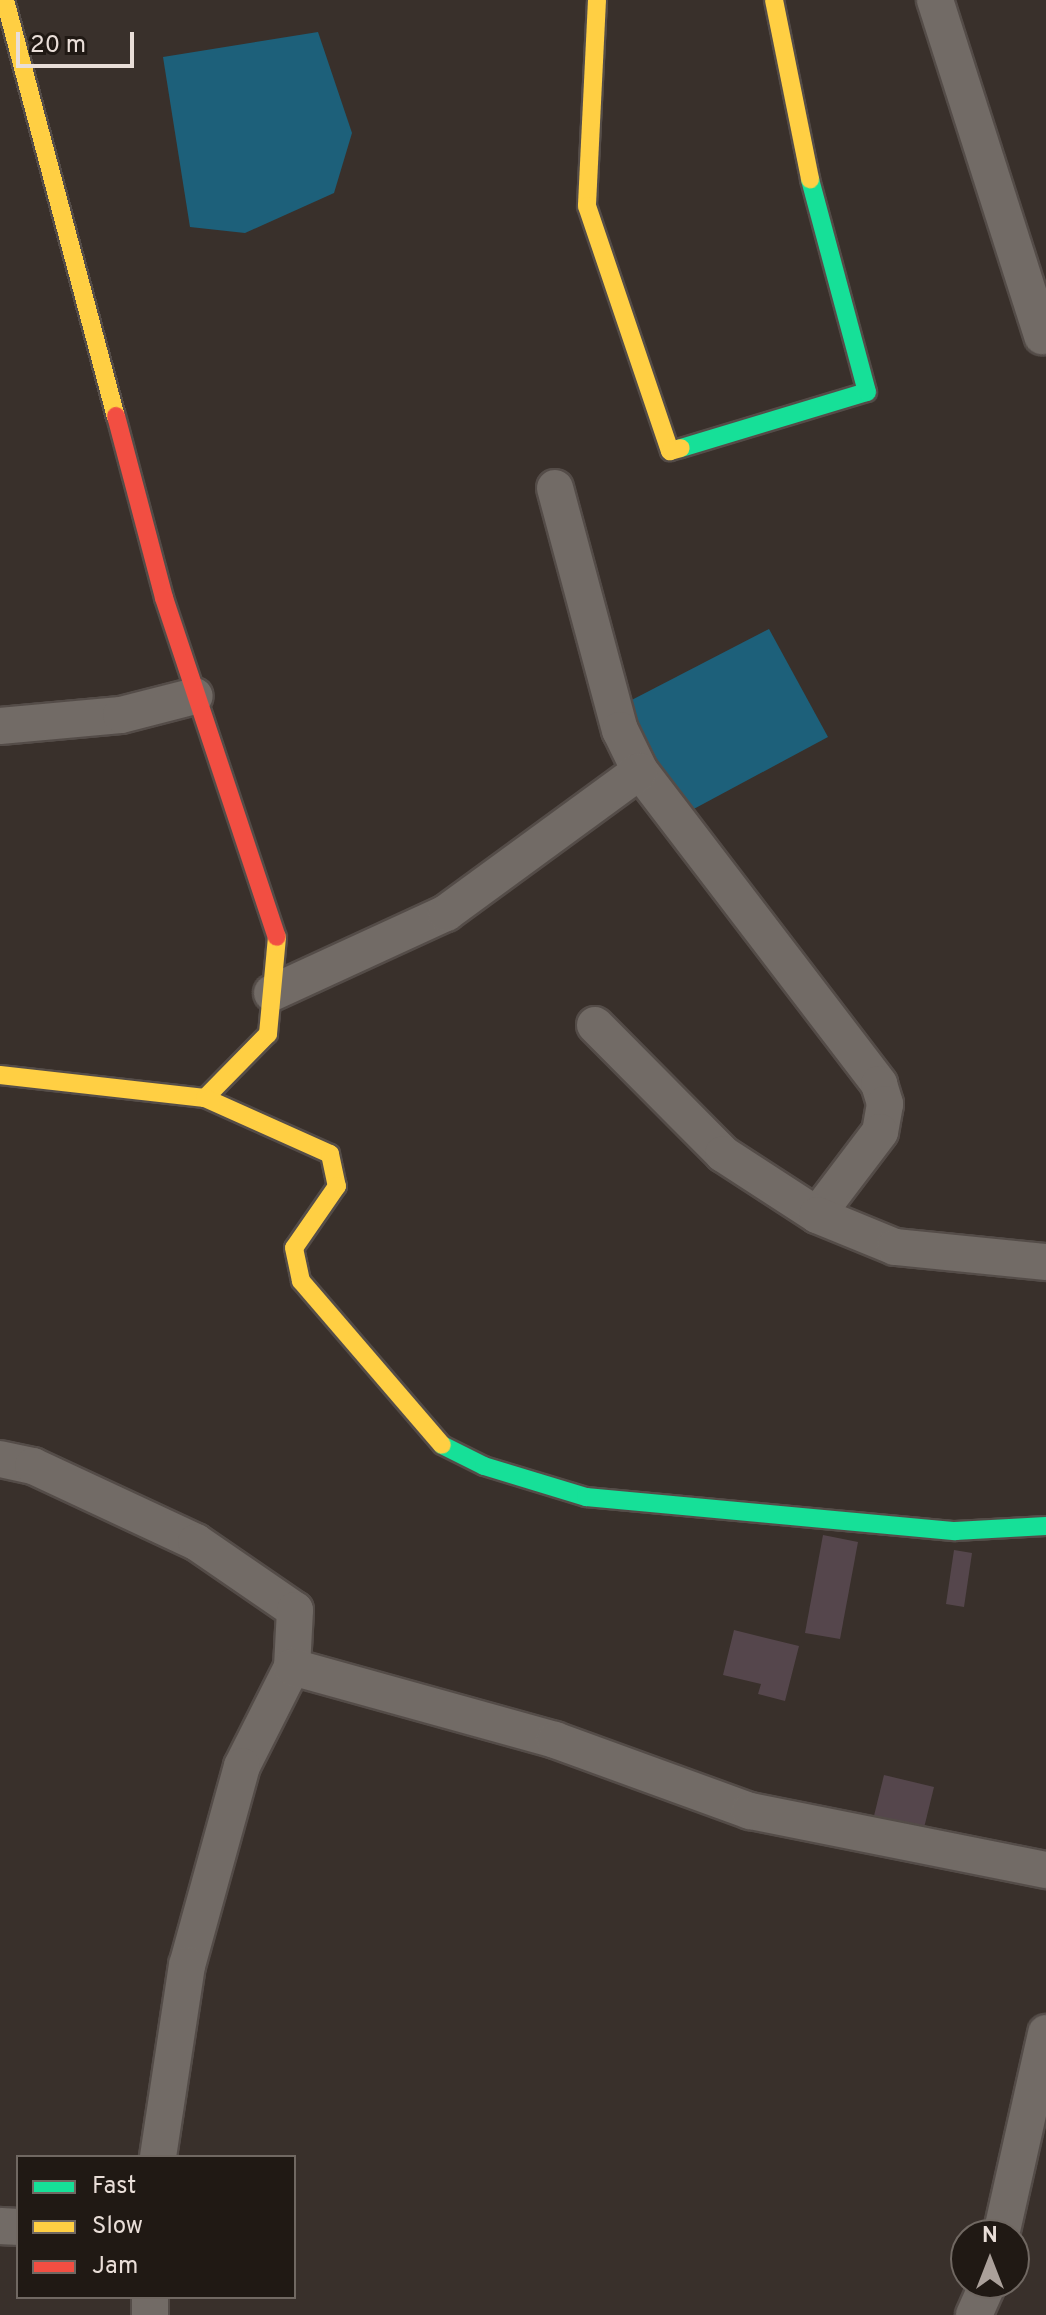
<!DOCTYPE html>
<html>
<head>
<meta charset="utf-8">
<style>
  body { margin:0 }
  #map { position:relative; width:1046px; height:2315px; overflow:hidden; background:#39302b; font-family:Overpass,sans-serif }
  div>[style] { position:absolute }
  .water>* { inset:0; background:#1d607a }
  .building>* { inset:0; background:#55464c }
  .roads { filter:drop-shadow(2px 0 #544c48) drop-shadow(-2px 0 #544c48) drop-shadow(0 2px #544c48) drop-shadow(0 -2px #544c48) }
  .street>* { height:36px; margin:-18px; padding:0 18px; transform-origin:18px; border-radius:18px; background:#726b66 }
  .fast>* { height:18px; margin:-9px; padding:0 9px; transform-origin:9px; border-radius:9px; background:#16e098 }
  .slow>* { height:18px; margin:-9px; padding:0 9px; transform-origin:9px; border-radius:9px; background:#ffcf43 }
  .jam>* { height:18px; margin:-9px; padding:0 9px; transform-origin:9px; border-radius:9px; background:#f24e42 }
  span { translate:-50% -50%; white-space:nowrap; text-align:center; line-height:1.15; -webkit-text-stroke:8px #201914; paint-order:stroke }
  .legend { position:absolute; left:16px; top:2155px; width:280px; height:144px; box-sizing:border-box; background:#201914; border:2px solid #706862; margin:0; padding:10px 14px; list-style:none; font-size:24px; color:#e9ded8 }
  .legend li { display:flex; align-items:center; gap:16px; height:40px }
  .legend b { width:40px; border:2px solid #706862 }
  .north { position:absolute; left:950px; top:2219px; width:80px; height:80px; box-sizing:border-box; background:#201914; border:2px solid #706862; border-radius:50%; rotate:0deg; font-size:22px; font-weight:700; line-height:32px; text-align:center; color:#e9ded8 }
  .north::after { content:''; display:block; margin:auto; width:28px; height:36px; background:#aba19b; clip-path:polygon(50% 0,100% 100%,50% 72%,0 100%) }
  .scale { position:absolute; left:16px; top:32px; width:118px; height:36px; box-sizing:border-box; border:4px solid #e9ded8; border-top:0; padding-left:10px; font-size:24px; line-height:28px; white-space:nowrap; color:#e9ded8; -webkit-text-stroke:6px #201914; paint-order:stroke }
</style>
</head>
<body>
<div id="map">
  <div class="water">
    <i style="clip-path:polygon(318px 32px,352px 133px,334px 193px,245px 233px,190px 227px,163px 57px)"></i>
    <i style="clip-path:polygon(769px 629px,828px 737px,690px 811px,622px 705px)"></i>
  </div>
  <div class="building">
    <i style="clip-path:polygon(823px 1535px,858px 1542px,840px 1639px,805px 1633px)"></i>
    <i style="clip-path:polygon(954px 1550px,972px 1553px,964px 1607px,946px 1604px)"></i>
    <i style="clip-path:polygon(734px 1630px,799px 1646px,785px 1701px,758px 1694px,761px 1684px,723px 1675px)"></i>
    <i style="clip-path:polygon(884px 1775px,934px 1787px,923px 1832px,873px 1820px)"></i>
  </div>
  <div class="roads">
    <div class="street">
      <i style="left:935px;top:0;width:353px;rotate:72.3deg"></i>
      <i style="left:555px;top:488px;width:251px;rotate:75deg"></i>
      <i style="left:620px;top:730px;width:46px;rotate:64deg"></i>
      <i style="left:640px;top:771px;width:394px;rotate:52.6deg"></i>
      <i style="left:879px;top:1084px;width:21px;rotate:73deg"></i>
      <i style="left:885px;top:1104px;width:28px;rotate:100deg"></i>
      <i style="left:880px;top:1132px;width:104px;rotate:127.2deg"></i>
      <i style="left:0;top:726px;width:121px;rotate:-5.2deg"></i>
      <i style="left:121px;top:715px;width:76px;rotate:-14.4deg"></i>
      <i style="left:272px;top:993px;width:192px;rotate:-24.7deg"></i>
      <i style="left:446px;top:913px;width:240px;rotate:-36.2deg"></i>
      <i style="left:595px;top:1025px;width:182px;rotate:45.2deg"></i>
      <i style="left:723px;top:1154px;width:112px;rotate:33deg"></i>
      <i style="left:817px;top:1215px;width:84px;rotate:22.3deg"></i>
      <i style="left:895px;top:1247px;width:152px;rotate:5.7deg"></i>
      <i style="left:0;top:1459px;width:34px;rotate:12deg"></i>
      <i style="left:33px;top:1466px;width:180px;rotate:25deg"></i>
      <i style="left:196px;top:1542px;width:120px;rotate:34.5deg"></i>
      <i style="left:295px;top:1610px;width:57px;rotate:93deg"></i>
      <i style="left:292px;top:1667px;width:111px;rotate:116.8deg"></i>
      <i style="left:242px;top:1766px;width:206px;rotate:105.4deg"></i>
      <i style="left:187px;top:1965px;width:194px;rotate:98.6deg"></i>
      <i style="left:292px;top:1667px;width:273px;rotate:15.5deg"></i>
      <i style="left:555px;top:1740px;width:208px;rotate:20deg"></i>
      <i style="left:750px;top:1811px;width:302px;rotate:11.3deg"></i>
      <i style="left:0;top:2226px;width:18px;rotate:3deg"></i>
      <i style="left:1001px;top:2235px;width:207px;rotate:-77.4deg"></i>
      <i style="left:150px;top:2315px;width:18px;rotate:-90deg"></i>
      <i style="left:974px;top:2315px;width:35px;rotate:-66deg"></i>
    </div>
    <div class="fast">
      <i style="left:681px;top:448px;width:194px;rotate:-16.8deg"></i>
      <i style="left:867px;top:392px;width:220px;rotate:-105deg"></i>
      <i style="left:442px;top:1445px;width:47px;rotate:26.6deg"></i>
      <i style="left:484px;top:1466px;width:107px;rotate:16.9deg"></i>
      <i style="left:586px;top:1497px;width:371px;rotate:5.3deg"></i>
      <i style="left:955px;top:1531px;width:91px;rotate:-3.1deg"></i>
    </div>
    <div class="slow">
      <i style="left:5px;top:0;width:431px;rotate:75.1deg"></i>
      <i style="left:597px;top:0;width:206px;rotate:92.8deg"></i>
      <i style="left:587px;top:206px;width:259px;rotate:71.3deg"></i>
      <i style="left:670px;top:451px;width:11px;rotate:-15deg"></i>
      <i style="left:774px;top:0;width:183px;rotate:78.6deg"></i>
      <i style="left:0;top:1075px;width:206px;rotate:6.4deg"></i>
      <i style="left:205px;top:1098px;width:90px;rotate:-45.5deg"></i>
      <i style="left:268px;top:1034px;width:97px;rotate:-84.7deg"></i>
      <i style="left:205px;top:1098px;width:137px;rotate:24.1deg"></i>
      <i style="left:330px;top:1154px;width:33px;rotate:78deg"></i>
      <i style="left:337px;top:1186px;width:75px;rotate:124.7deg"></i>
      <i style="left:294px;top:1248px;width:34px;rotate:78deg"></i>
      <i style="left:301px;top:1281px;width:216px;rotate:49.3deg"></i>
    </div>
    <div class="jam">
      <i style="left:116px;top:416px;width:188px;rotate:75.2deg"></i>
      <i style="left:164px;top:598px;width:357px;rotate:71.6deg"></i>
    </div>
  </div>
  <ul class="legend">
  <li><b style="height:10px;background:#16e098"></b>Fast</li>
  <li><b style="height:10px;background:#ffcf43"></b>Slow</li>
  <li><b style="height:10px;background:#f24e42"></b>Jam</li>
  </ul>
  <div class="north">N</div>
  <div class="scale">20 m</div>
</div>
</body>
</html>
